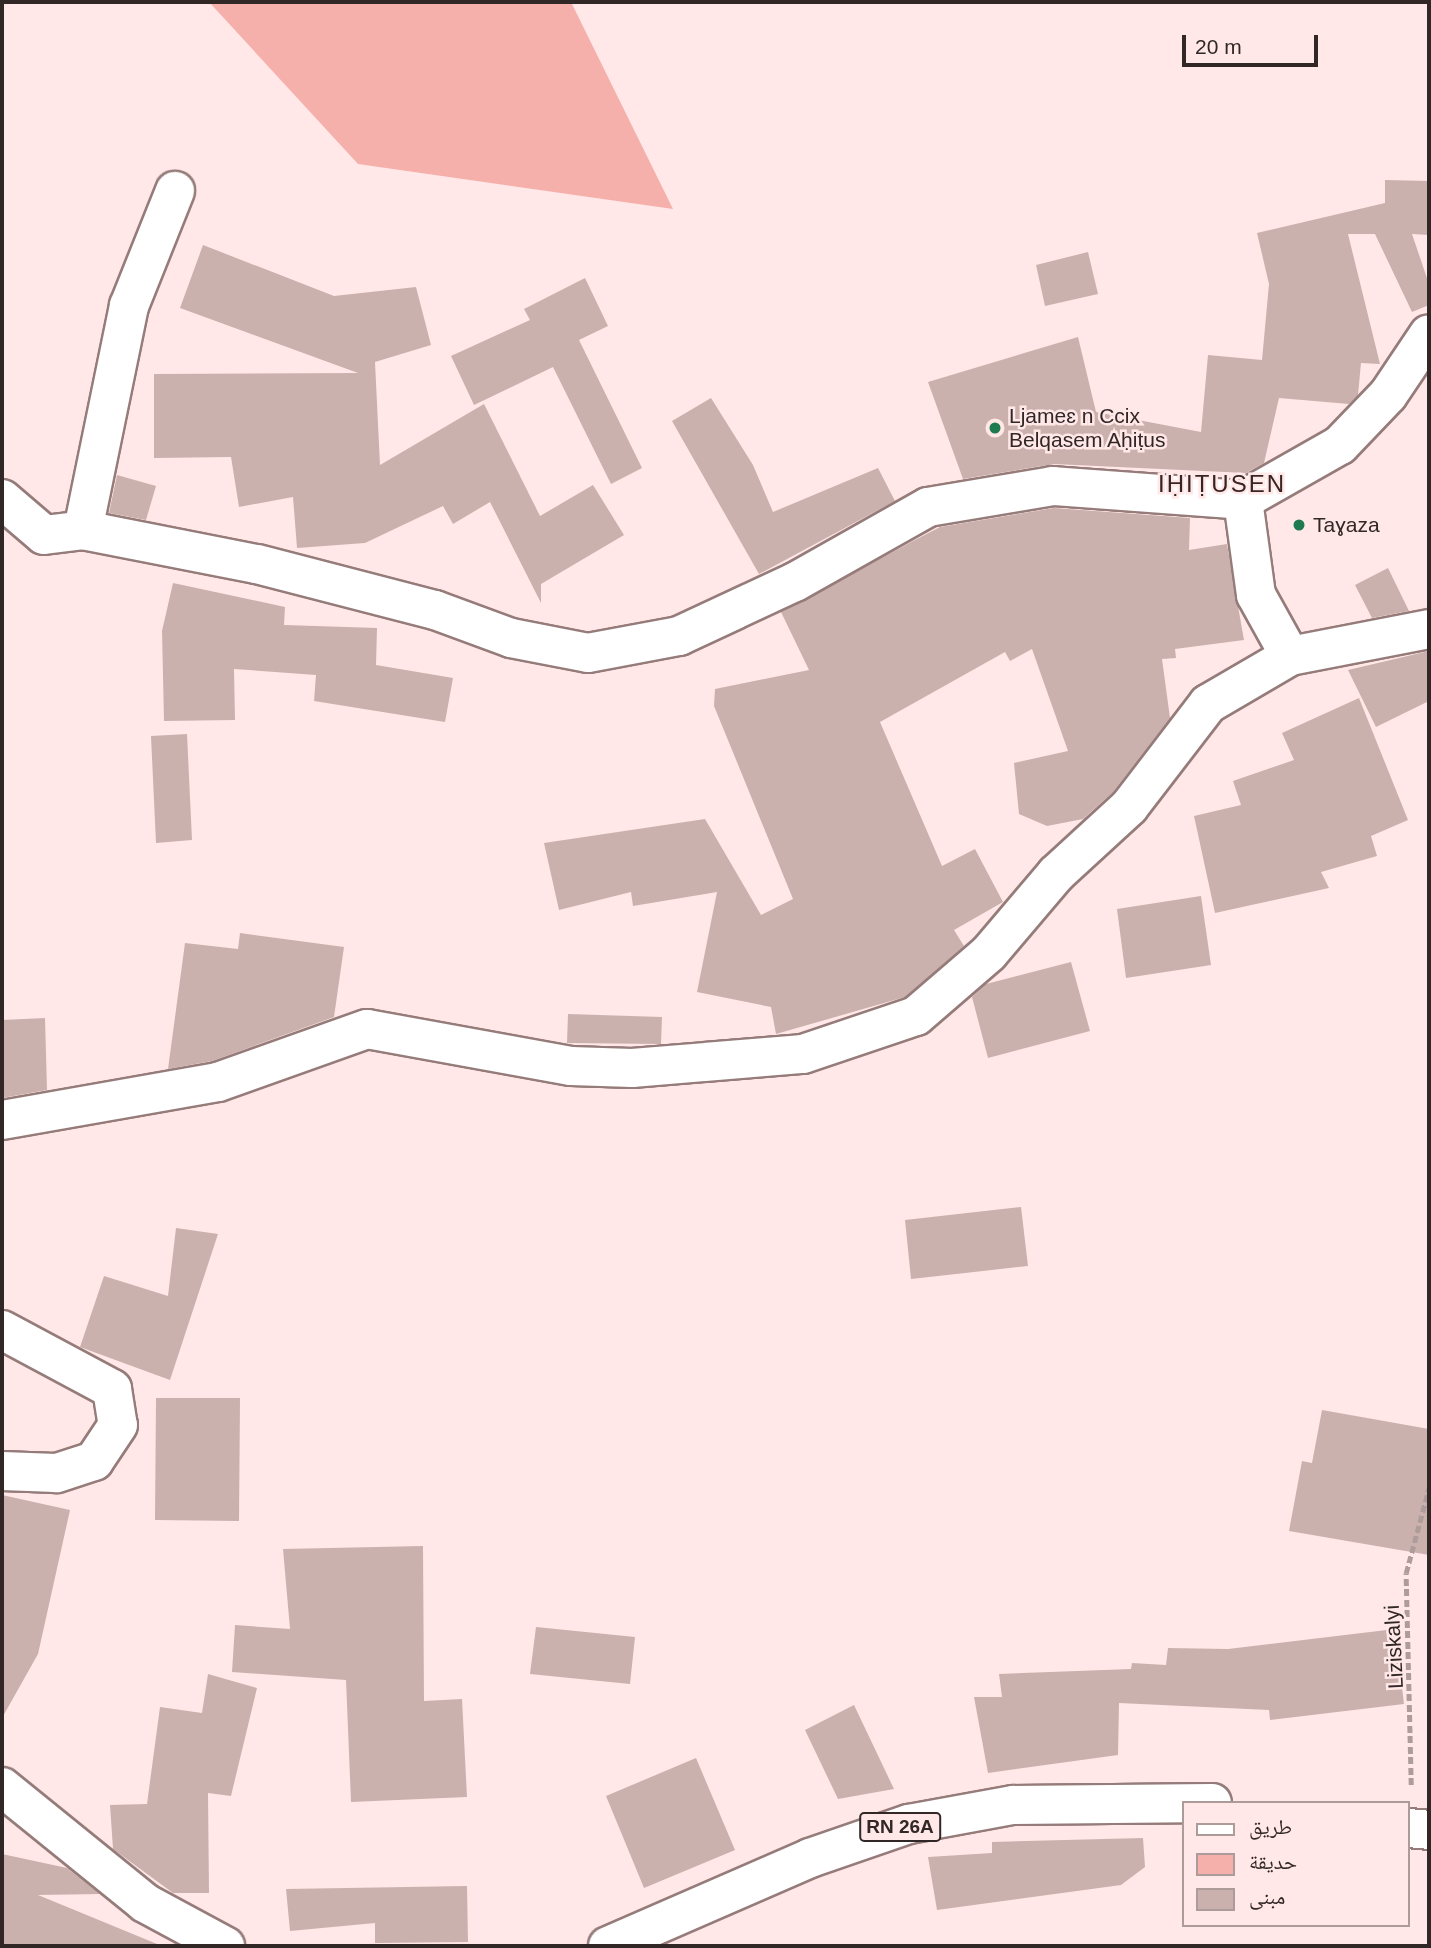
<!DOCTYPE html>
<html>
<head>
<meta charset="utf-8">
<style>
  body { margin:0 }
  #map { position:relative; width:1431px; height:1948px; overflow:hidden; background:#ffe8e7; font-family:Helvetica,"Noto Naskh Arabic",sans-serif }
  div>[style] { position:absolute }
  .green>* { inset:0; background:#f6b0ab }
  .building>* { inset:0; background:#cbb1ae }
  .path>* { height:4.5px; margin-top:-2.25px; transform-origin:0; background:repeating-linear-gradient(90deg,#ae9c9b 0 7px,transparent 0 10.5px) }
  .roads { filter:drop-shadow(2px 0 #957c7a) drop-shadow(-2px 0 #957c7a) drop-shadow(0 2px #957c7a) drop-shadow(0 -2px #957c7a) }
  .street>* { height:38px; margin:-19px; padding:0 19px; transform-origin:19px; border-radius:19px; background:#fff }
  .primary>* { height:38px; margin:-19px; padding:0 19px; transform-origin:19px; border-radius:19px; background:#fff }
  .dots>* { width:19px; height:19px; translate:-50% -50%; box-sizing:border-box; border:4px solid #ffe8e7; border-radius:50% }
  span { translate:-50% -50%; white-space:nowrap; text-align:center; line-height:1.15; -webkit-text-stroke:5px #ffe8e7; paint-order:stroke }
  .shield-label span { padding:2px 5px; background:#ffe8e7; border:2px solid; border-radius:5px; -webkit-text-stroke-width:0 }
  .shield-label { font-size:19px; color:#312726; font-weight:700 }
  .poi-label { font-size:21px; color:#312726 }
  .left { translate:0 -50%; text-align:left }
  .street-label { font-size:21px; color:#312726 }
  .quarter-label { font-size:24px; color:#382423; letter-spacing:2px }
  .frame { position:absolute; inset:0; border:4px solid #312726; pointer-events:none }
  .legend { position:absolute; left:1182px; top:1801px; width:228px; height:126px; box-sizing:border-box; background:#ffe8e7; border:2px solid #ad9b9a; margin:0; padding:9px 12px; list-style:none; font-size:21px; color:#312726 }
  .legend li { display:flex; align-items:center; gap:14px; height:35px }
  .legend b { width:35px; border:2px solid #ad9b9a }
  .scale { position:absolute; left:1182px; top:35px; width:136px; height:32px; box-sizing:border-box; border:4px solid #312726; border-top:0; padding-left:9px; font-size:21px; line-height:24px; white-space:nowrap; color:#312726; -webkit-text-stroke:5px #ffe8e7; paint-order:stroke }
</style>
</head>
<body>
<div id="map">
  <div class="green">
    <i style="clip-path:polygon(209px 2px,571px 2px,673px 209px,358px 164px)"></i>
  </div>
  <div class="building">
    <i style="clip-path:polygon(1385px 180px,1429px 181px,1429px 235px,1412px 234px,1429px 284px,1429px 305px,1412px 312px,1375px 234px,1348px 234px,1380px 364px,1361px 363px,1358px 395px,1349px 404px,1279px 398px,1264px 463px,1246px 473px,1054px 464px,963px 479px,928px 382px,1078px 337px,1096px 412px,1201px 432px,1208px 355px,1262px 360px,1269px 284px,1257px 233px,1385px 203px)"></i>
    <i style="clip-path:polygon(203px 245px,334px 296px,416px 287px,431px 345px,375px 362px,380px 465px,484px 404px,540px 516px,593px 485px,624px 535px,541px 584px,541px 603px,490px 502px,453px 524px,443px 506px,365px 543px,297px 548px,293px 497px,239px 507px,231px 457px,154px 458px,154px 374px,358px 373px,180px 308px)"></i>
    <i style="clip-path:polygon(1088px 252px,1098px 294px,1045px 306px,1036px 265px)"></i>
    <i style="clip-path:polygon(585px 278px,608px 326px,579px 340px,642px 468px,611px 484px,553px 367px,474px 405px,451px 356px,530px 320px,524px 309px)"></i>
    <i style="clip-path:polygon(711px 398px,753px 465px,773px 512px,878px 468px,895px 501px,759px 574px,672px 421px)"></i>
    <i style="clip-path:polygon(117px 475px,156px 486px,146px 520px,109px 513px)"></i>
    <i style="clip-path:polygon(1054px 508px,1190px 518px,1189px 550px,1227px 544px,1244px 640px,1175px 649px,1176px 658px,1162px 659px,1170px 718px,1113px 792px,1083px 819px,1047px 826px,1019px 814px,1014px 763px,1068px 751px,1032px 649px,1010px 661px,1005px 652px,880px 722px,942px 866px,975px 849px,1003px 902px,954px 930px,964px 946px,905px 997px,776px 1034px,771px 1007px,697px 992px,717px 892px,633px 906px,631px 892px,559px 910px,544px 843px,705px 819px,761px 915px,793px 899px,714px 706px,715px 689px,809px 670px,781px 612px,915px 540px,940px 527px)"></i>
    <i style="clip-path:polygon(1388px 568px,1409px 611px,1372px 618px,1355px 585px)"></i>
    <i style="clip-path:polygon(173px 583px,285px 607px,284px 625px,377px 628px,376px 665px,453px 678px,445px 722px,314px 701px,316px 675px,234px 669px,235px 720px,164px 721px,162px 631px)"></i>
    <i style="clip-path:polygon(1429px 651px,1429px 701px,1376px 727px,1348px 670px)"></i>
    <i style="clip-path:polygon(1359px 698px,1408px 820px,1371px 836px,1377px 856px,1321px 872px,1329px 888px,1215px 913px,1194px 816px,1241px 805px,1233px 781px,1294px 760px,1282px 733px)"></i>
    <i style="clip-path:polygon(187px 734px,192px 840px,156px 843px,151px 736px)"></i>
    <i style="clip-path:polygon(1201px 896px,1211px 965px,1126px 978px,1117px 909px)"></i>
    <i style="clip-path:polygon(240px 933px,344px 947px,334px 1017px,212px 1061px,168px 1069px,185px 943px,238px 949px)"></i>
    <i style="clip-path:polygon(1071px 962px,1090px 1031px,988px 1058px,972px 997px,986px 984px)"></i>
    <i style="clip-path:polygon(568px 1014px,662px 1017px,661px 1044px,567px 1043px)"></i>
    <i style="clip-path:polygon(45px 1018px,47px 1090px,2px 1098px,2px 1020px)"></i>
    <i style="clip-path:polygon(1021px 1207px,1028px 1266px,911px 1279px,905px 1220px)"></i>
    <i style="clip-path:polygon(176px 1228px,218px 1234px,170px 1380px,80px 1347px,104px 1276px,168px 1296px)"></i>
    <i style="clip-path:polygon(156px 1398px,240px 1398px,239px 1521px,155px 1520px)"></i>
    <i style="clip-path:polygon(1322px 1410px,1429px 1429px,1429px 1555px,1289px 1531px,1302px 1461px,1312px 1463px)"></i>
    <i style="clip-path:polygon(2px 1495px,70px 1510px,38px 1654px,2px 1718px)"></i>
    <i style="clip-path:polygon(423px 1546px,424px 1701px,462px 1699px,467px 1797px,351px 1802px,346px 1680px,232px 1672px,235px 1625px,290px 1629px,283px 1549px)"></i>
    <i style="clip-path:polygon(536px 1627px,635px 1637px,630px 1684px,530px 1674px)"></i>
    <i style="clip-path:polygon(1395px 1629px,1404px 1704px,1270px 1720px,1269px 1710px,1119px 1703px,1118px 1755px,988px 1773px,974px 1697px,1002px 1697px,999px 1674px,1131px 1669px,1132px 1663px,1166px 1665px,1168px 1648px,1228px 1649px)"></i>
    <i style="clip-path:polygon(208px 1674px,257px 1688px,231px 1796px,208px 1793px,209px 1893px,173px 1893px,113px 1849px,110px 1805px,147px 1804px,160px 1707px,202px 1713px)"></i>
    <i style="clip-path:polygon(854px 1705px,894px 1789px,838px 1799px,805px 1730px)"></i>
    <i style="clip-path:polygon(696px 1758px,735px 1850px,644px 1888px,606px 1796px)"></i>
    <i style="clip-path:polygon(1143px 1838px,1145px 1867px,1121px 1885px,937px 1910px,928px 1857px,992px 1853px,992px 1842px)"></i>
    <i style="clip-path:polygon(2px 1854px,67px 1868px,100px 1894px,38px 1895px,162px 1946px,2px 1946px)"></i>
    <i style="clip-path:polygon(467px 1886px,468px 1942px,375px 1943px,375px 1923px,290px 1931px,286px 1889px)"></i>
  </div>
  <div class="path">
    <i style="left:1411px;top:1785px;width:212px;rotate:-91.4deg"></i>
    <i style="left:1406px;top:1573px;width:88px;rotate:-74.9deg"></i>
  </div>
  <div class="roads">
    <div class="street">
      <i style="left:2px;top:499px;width:55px;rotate:40.6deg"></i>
      <i style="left:44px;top:535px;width:39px;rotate:-7deg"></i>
      <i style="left:83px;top:530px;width:177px;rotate:11.1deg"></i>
      <i style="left:257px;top:564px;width:184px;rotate:14.5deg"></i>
      <i style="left:435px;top:610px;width:81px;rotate:20.2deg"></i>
      <i style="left:511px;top:638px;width:78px;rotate:11deg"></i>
      <i style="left:588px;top:653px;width:93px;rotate:-10.6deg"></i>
      <i style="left:679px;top:636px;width:128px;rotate:-25deg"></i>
      <i style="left:795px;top:582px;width:153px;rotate:-29.4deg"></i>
      <i style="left:928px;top:507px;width:127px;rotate:-9.5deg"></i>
      <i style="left:1053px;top:486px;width:191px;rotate:4.2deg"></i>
      <i style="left:83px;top:530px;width:229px;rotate:-78.4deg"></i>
      <i style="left:129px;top:306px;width:124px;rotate:-68.2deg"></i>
      <i style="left:1290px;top:656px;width:142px;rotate:-11deg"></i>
      <i style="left:2px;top:1120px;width:219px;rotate:-10deg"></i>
      <i style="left:218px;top:1082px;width:158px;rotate:-19.6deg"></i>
      <i style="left:367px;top:1029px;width:207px;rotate:10.3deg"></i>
      <i style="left:571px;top:1066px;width:61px;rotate:1.9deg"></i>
      <i style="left:632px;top:1068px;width:172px;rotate:-4.7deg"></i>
      <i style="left:803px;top:1054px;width:119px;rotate:-18.6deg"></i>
      <i style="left:916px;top:1016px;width:96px;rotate:-40.8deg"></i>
      <i style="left:989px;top:953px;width:104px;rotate:-49.7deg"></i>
      <i style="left:1056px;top:874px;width:99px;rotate:-42.5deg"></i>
      <i style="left:1129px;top:807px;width:130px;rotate:-52.5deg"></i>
      <i style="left:1208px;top:704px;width:95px;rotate:-30.3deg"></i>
      <i style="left:1290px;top:656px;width:70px;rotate:-119.1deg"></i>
      <i style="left:1256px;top:595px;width:96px;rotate:-97.8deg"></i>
      <i style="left:1243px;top:500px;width:112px;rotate:-29.6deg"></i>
      <i style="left:1340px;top:445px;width:69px;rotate:-46.2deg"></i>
      <i style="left:1388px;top:395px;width:73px;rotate:-56.1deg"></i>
      <i style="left:2px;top:1330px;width:125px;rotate:28.2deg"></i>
      <i style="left:112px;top:1389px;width:36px;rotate:81deg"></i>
      <i style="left:118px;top:1425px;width:43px;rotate:123.7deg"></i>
      <i style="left:94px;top:1461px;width:40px;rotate:162deg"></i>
      <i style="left:56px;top:1473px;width:54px;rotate:-177.9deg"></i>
      <i style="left:2px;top:1787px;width:184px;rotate:39deg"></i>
      <i style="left:145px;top:1903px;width:91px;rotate:28.3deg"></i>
    </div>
    <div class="primary">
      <i style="left:1408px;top:1828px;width:21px;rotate:5deg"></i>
      <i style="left:608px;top:1946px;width:220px;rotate:-23.5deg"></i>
      <i style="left:810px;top:1858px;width:105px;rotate:-19deg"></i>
      <i style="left:909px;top:1824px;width:106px;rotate:-10.4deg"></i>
      <i style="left:1013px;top:1805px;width:199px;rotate:-0.6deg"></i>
    </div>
  </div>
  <div class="dots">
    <i style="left:995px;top:428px;background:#1f7a4f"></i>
    <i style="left:1299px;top:525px;background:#1f7a4f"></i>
  </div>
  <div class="shield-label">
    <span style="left:900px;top:1827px">RN 26A</span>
  </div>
  <div class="poi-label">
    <span class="left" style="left:1009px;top:428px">Ljameɛ n Ccix<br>Belqasem Aḥiṭus</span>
    <span class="left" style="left:1313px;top:525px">Taɣaza</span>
  </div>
  <div class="street-label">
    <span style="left:1394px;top:1647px;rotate:-93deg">Liziskalyi</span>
  </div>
  <div class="quarter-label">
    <span style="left:1222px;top:484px">IḤIṬUSEN</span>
  </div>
  <div class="frame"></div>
  <ul class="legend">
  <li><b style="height:9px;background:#fff"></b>طريق</li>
  <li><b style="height:19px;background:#f6b0ab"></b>حديقة</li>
  <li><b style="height:19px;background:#cbb1ae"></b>مبنى</li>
  </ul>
  <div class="scale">20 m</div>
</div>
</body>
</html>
